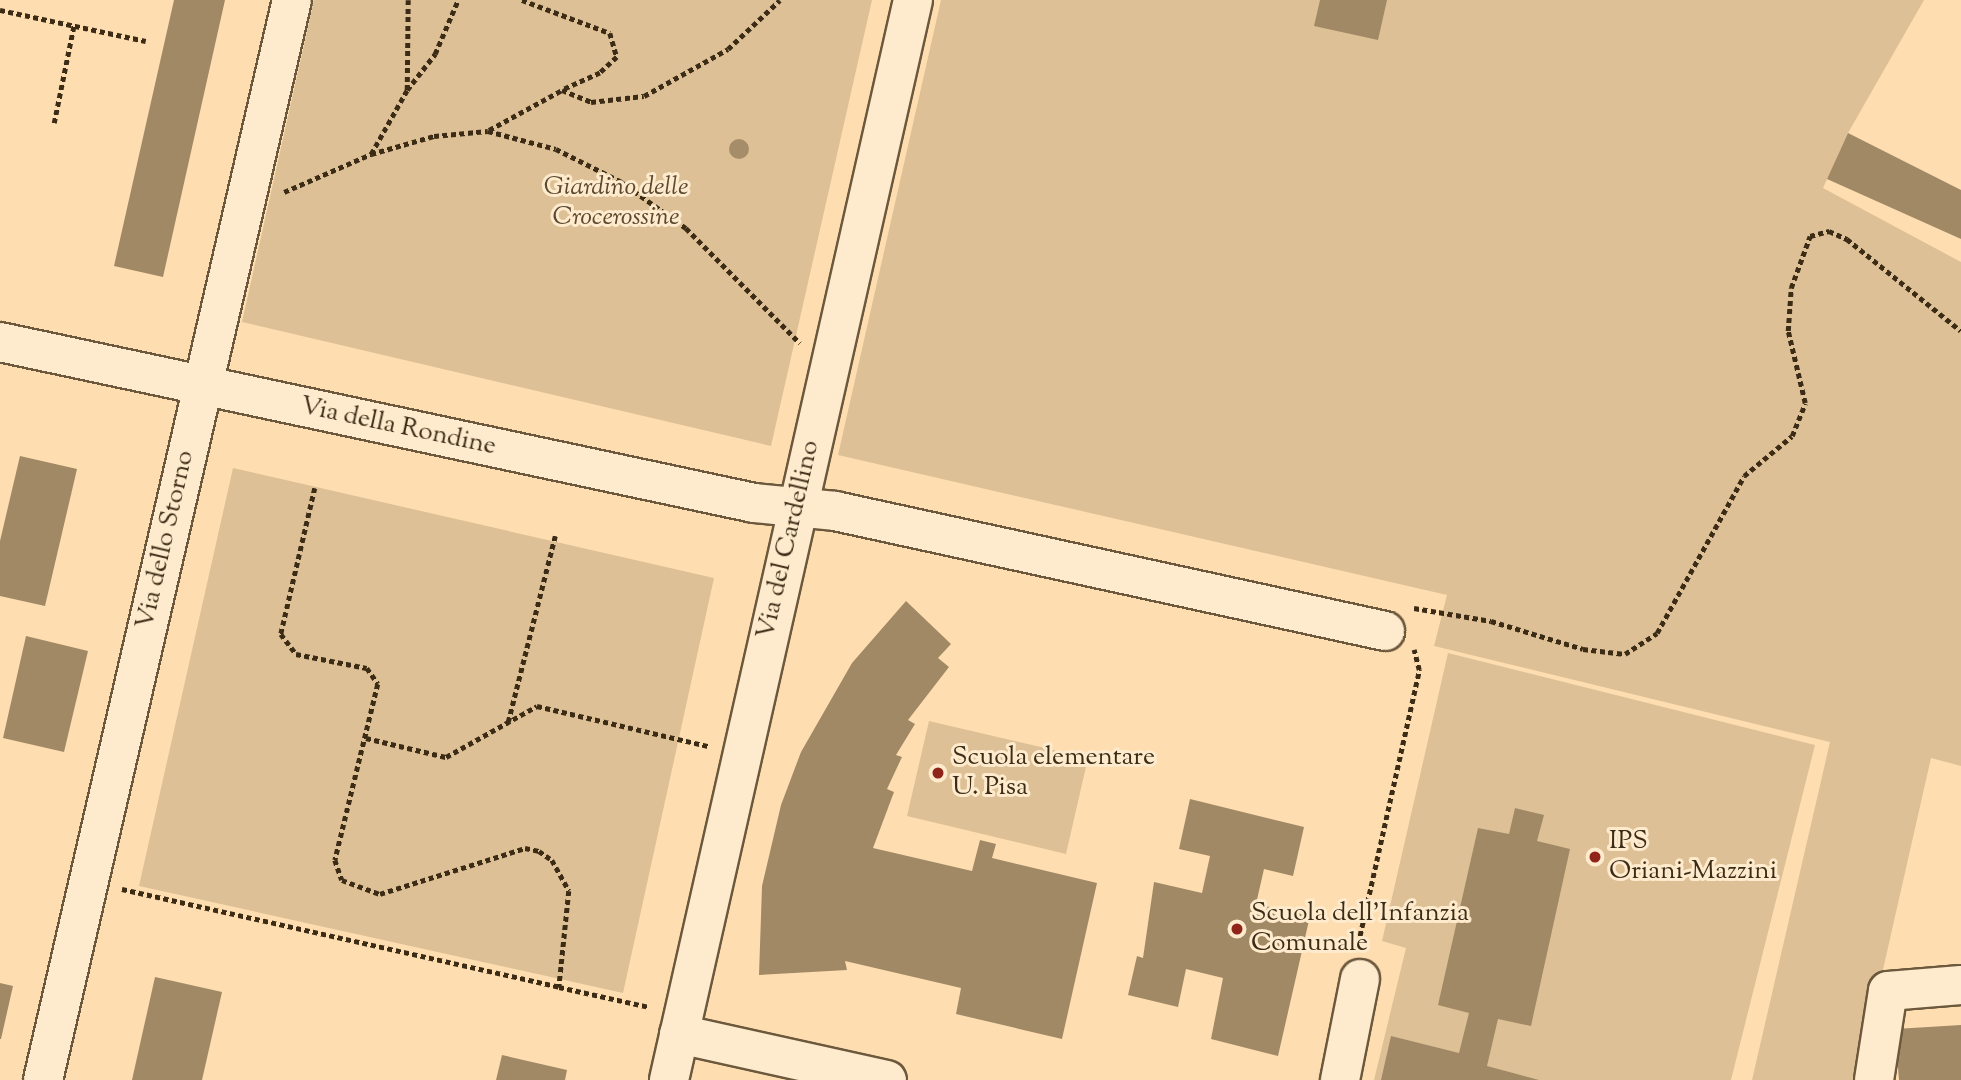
<!DOCTYPE html>
<html>
<head>
<meta charset="utf-8">
<style>
  body { margin:0 }
  #map { position:relative; width:1961px; height:1080px; overflow:hidden; background:#fedeb0; font-family:"Sorts Mill Goudy",serif }
  div>[style] { position:absolute }
  .green>* { inset:0; background:#ddc096 }
  .building>* { inset:0; background:#a18966 }
  .path>* { height:4.5px; margin-top:-2.25px; transform-origin:0; background:repeating-linear-gradient(90deg,#3c2c16 0 5px,transparent 0 8.5px) }
  .roads { filter:drop-shadow(2px 0 #6c583c) drop-shadow(-2px 0 #6c583c) drop-shadow(0 2px #6c583c) drop-shadow(0 -2px #6c583c) }
  .minor>* { height:38px; margin:-19px; padding:0 19px; transform-origin:19px; border-radius:19px; background:#feeacc }
  .trees>* { width:20px; height:20px; margin:-10px; border-radius:50%; background:#a58d6a }
  .dots>* { width:19px; height:19px; translate:-50% -50%; box-sizing:border-box; border:4px solid #feeacc; border-radius:50% }
  span { translate:-50% -50%; white-space:nowrap; text-align:center; line-height:1.15; -webkit-text-stroke:6px #feeacc; paint-order:stroke }
  .park-label { font-size:26px; color:#5c4a30; font-style:italic }
  .street-label { font-size:26px; color:#3c2c16 }
  .poi-label { font-size:26px; color:#3c2c16 }
  .left { translate:0 -50%; text-align:left }
</style>
</head>
<body>
<div id="map">
  <div class="green">
    <i style="clip-path:polygon(314px 0,872px 0,771px 446px,242px 322px)"></i>
    <i style="clip-path:polygon(941px 0,1924px 0,1848px 133px,1823px 188px,1961px 262px,1961px 766px,1931px 758px,1858px 1080px,1752px 1080px,1830px 742px,1434px 646px,1447px 595px,838px 455px)"></i>
    <i style="clip-path:polygon(233px 468px,714px 578px,623px 993px,139px 886px)"></i>
    <i style="clip-path:polygon(1448px 653px,1815px 745px,1731px 1080px,1374px 1080px,1406px 948px,1382px 941px)"></i>
    <i style="clip-path:polygon(929px 721px,1088px 758px,1066px 854px,907px 816px)"></i>
  </div>
  <div class="building">
    <i style="clip-path:polygon(174px 0,225px 0,163px 277px,114px 266px)"></i>
    <i style="clip-path:polygon(1320px 0,1387px 0,1378px 40px,1314px 26px)"></i>
    <i style="clip-path:polygon(1848px 133px,1961px 190px,1961px 239px,1827px 179px)"></i>
    <i style="clip-path:polygon(20px 456px,77px 469px,45px 606px,0 596px,0 541px)"></i>
    <i style="clip-path:polygon(906px 601px,951px 644px,938px 658px,949px 667px,908px 720px,915px 724px,896px 755px,902px 757px,887px 789px,894px 792px,873px 848px,972px 871px,980px 840px,996px 844px,992px 858px,1097px 883px,1062px 1039px,956px 1014px,961px 988px,845px 961px,847px 970px,759px 975px,762px 886px,781px 805px,801px 752px,852px 663px)"></i>
    <i style="clip-path:polygon(26px 636px,88px 651px,64px 752px,3px 738px)"></i>
    <i style="clip-path:polygon(1190px 799px,1304px 827px,1293px 876px,1264px 869px,1256px 904px,1310px 916px,1278px 1056px,1211px 1039px,1223px 978px,1186px 969px,1178px 1007px,1128px 995px,1137px 956px,1143px 958px,1154px 882px,1202px 893px,1210px 856px,1179px 849px)"></i>
    <i style="clip-path:polygon(1515px 808px,1544px 815px,1537px 841px,1570px 849px,1531px 1026px,1498px 1019px,1487px 1066px,1539px 1080px,1381px 1080px,1391px 1036px,1459px 1053px,1469px 1013px,1438px 1005px,1478px 828px,1509px 834px)"></i>
    <i style="clip-path:polygon(155px 977px,222px 992px,202px 1080px,132px 1080px)"></i>
    <i style="clip-path:polygon(0 983px,13px 986px,1px 1039px,0 1039px)"></i>
    <i style="clip-path:polygon(1961px 1025px,1961px 1080px,1899px 1080px,1895px 1029px)"></i>
    <i style="clip-path:polygon(502px 1055px,567px 1070px,565px 1080px,496px 1080px)"></i>
  </div>
  <div class="path">
    <i style="left:522px;top:0;width:94px;rotate:20.6deg"></i>
    <i style="left:610px;top:33px;width:25px;rotate:74deg"></i>
    <i style="left:617px;top:57px;width:23px;rotate:137deg"></i>
    <i style="left:600px;top:73px;width:42px;rotate:155.9deg"></i>
    <i style="left:0;top:10px;width:149px;rotate:12deg"></i>
    <i style="left:407px;top:90px;width:46px;rotate:-52.1deg"></i>
    <i style="left:435px;top:54px;width:59px;rotate:-66.9deg"></i>
    <i style="left:54px;top:123px;width:100px;rotate:-78.5deg"></i>
    <i style="left:489px;top:130px;width:83px;rotate:-28.7deg"></i>
    <i style="left:562px;top:90px;width:31px;rotate:22deg"></i>
    <i style="left:591px;top:102px;width:53px;rotate:-6.5deg"></i>
    <i style="left:644px;top:96px;width:96px;rotate:-29.2deg"></i>
    <i style="left:728px;top:49px;width:71px;rotate:-43.3deg"></i>
    <i style="left:371px;top:154px;width:73px;rotate:-60.6deg"></i>
    <i style="left:407px;top:90px;width:90px;rotate:-89.4deg"></i>
    <i style="left:284px;top:192px;width:95px;rotate:-23.6deg"></i>
    <i style="left:371px;top:154px;width:66px;rotate:-15.9deg"></i>
    <i style="left:434px;top:136px;width:54px;rotate:-5.3deg"></i>
    <i style="left:488px;top:131px;width:70px;rotate:14.8deg"></i>
    <i style="left:556px;top:149px;width:72px;rotate:26.6deg"></i>
    <i style="left:620px;top:181px;width:81px;rotate:35.5deg"></i>
    <i style="left:686px;top:228px;width:162px;rotate:45.3deg"></i>
    <i style="left:315px;top:488px;width:150px;rotate:103.1deg"></i>
    <i style="left:281px;top:634px;width:25px;rotate:53deg"></i>
    <i style="left:296px;top:654px;width:72px;rotate:11.2deg"></i>
    <i style="left:367px;top:668px;width:19px;rotate:55deg"></i>
    <i style="left:378px;top:684px;width:181px;rotate:103.7deg"></i>
    <i style="left:335px;top:860px;width:21px;rotate:71deg"></i>
    <i style="left:342px;top:880px;width:40px;rotate:20.2deg"></i>
    <i style="left:380px;top:894px;width:152px;rotate:-17.6deg"></i>
    <i style="left:525px;top:848px;width:14px;rotate:12deg"></i>
    <i style="left:539px;top:851px;width:16px;rotate:35deg"></i>
    <i style="left:552px;top:860px;width:35px;rotate:61deg"></i>
    <i style="left:569px;top:891px;width:97px;rotate:95.9deg"></i>
    <i style="left:559px;top:987px;width:92px;rotate:12.5deg"></i>
    <i style="left:1414px;top:608px;width:78px;rotate:9.6deg"></i>
    <i style="left:1491px;top:621px;width:96px;rotate:16.9deg"></i>
    <i style="left:1583px;top:649px;width:42px;rotate:6.8deg"></i>
    <i style="left:1625px;top:654px;width:38px;rotate:-33deg"></i>
    <i style="left:1657px;top:633px;width:179px;rotate:-61deg"></i>
    <i style="left:1744px;top:476px;width:62px;rotate:-39.8deg"></i>
    <i style="left:1792px;top:436px;width:35px;rotate:-68deg"></i>
    <i style="left:1805px;top:403px;width:74px;rotate:-103.3deg"></i>
    <i style="left:1788px;top:331px;width:43px;rotate:-86deg"></i>
    <i style="left:1791px;top:288px;width:55px;rotate:-69.9deg"></i>
    <i style="left:1810px;top:236px;width:20px;rotate:-15deg"></i>
    <i style="left:1829px;top:231px;width:20px;rotate:24deg"></i>
    <i style="left:1847px;top:239px;width:146px;rotate:38.9deg"></i>
    <i style="left:508px;top:722px;width:192px;rotate:-75.8deg"></i>
    <i style="left:366px;top:738px;width:82px;rotate:13.4deg"></i>
    <i style="left:446px;top:757px;width:104px;rotate:-29.3deg"></i>
    <i style="left:537px;top:706px;width:176px;rotate:13.2deg"></i>
    <i style="left:122px;top:889px;width:448px;rotate:12.6deg"></i>
    <i style="left:1358px;top:944px;width:281px;rotate:-77.4deg"></i>
    <i style="left:1419px;top:670px;width:21px;rotate:-104deg"></i>
  </div>
  <div class="roads">
    <div class="minor">
      <i style="left:0;top:342px;width:771px;rotate:12.05deg"></i>
      <i style="left:754px;top:503px;width:81px;rotate:5.6deg"></i>
      <i style="left:835px;top:511px;width:563px;rotate:12.31deg"></i>
      <i style="left:679px;top:1034px;width:213px;rotate:12.5deg"></i>
      <i style="left:43px;top:1080px;width:1108px;rotate:-77.02deg"></i>
      <i style="left:669px;top:1080px;width:1107px;rotate:-77.27deg"></i>
      <i style="left:1340px;top:1080px;width:103px;rotate:-78.8deg"></i>
      <i style="left:1874px;top:1080px;width:90px;rotate:-81.1deg"></i>
      <i style="left:1888px;top:991px;width:73px;rotate:-4.7deg"></i>
    </div>
  </div>
  <div class="trees">
    <i style="left:739px;top:149px"></i>
  </div>
  <div class="dots">
    <i style="left:938px;top:773px;background:#8f2418"></i>
    <i style="left:1595px;top:857px;background:#8f2418"></i>
    <i style="left:1237px;top:929px;background:#8f2418"></i>
  </div>
  <div class="park-label">
    <span style="left:616px;top:203px">Giardino delle<br>Crocerossine</span>
  </div>
  <div class="street-label">
    <span style="left:398px;top:427px;rotate:12deg">Via della Rondine</span>
    <span style="left:166px;top:540px;rotate:-77deg">Via dello Storno</span>
    <span style="left:789px;top:540px;rotate:-77deg">Via del Cardellino</span>
  </div>
  <div class="poi-label">
    <span class="left" style="left:952px;top:773px">Scuola elementare<br>U. Pisa</span>
    <span class="left" style="left:1609px;top:857px">IPS<br>Oriani-Mazzini</span>
    <span class="left" style="left:1251px;top:929px">Scuola dell'Infanzia<br>Comunale</span>
  </div>
</div>
</body>
</html>
